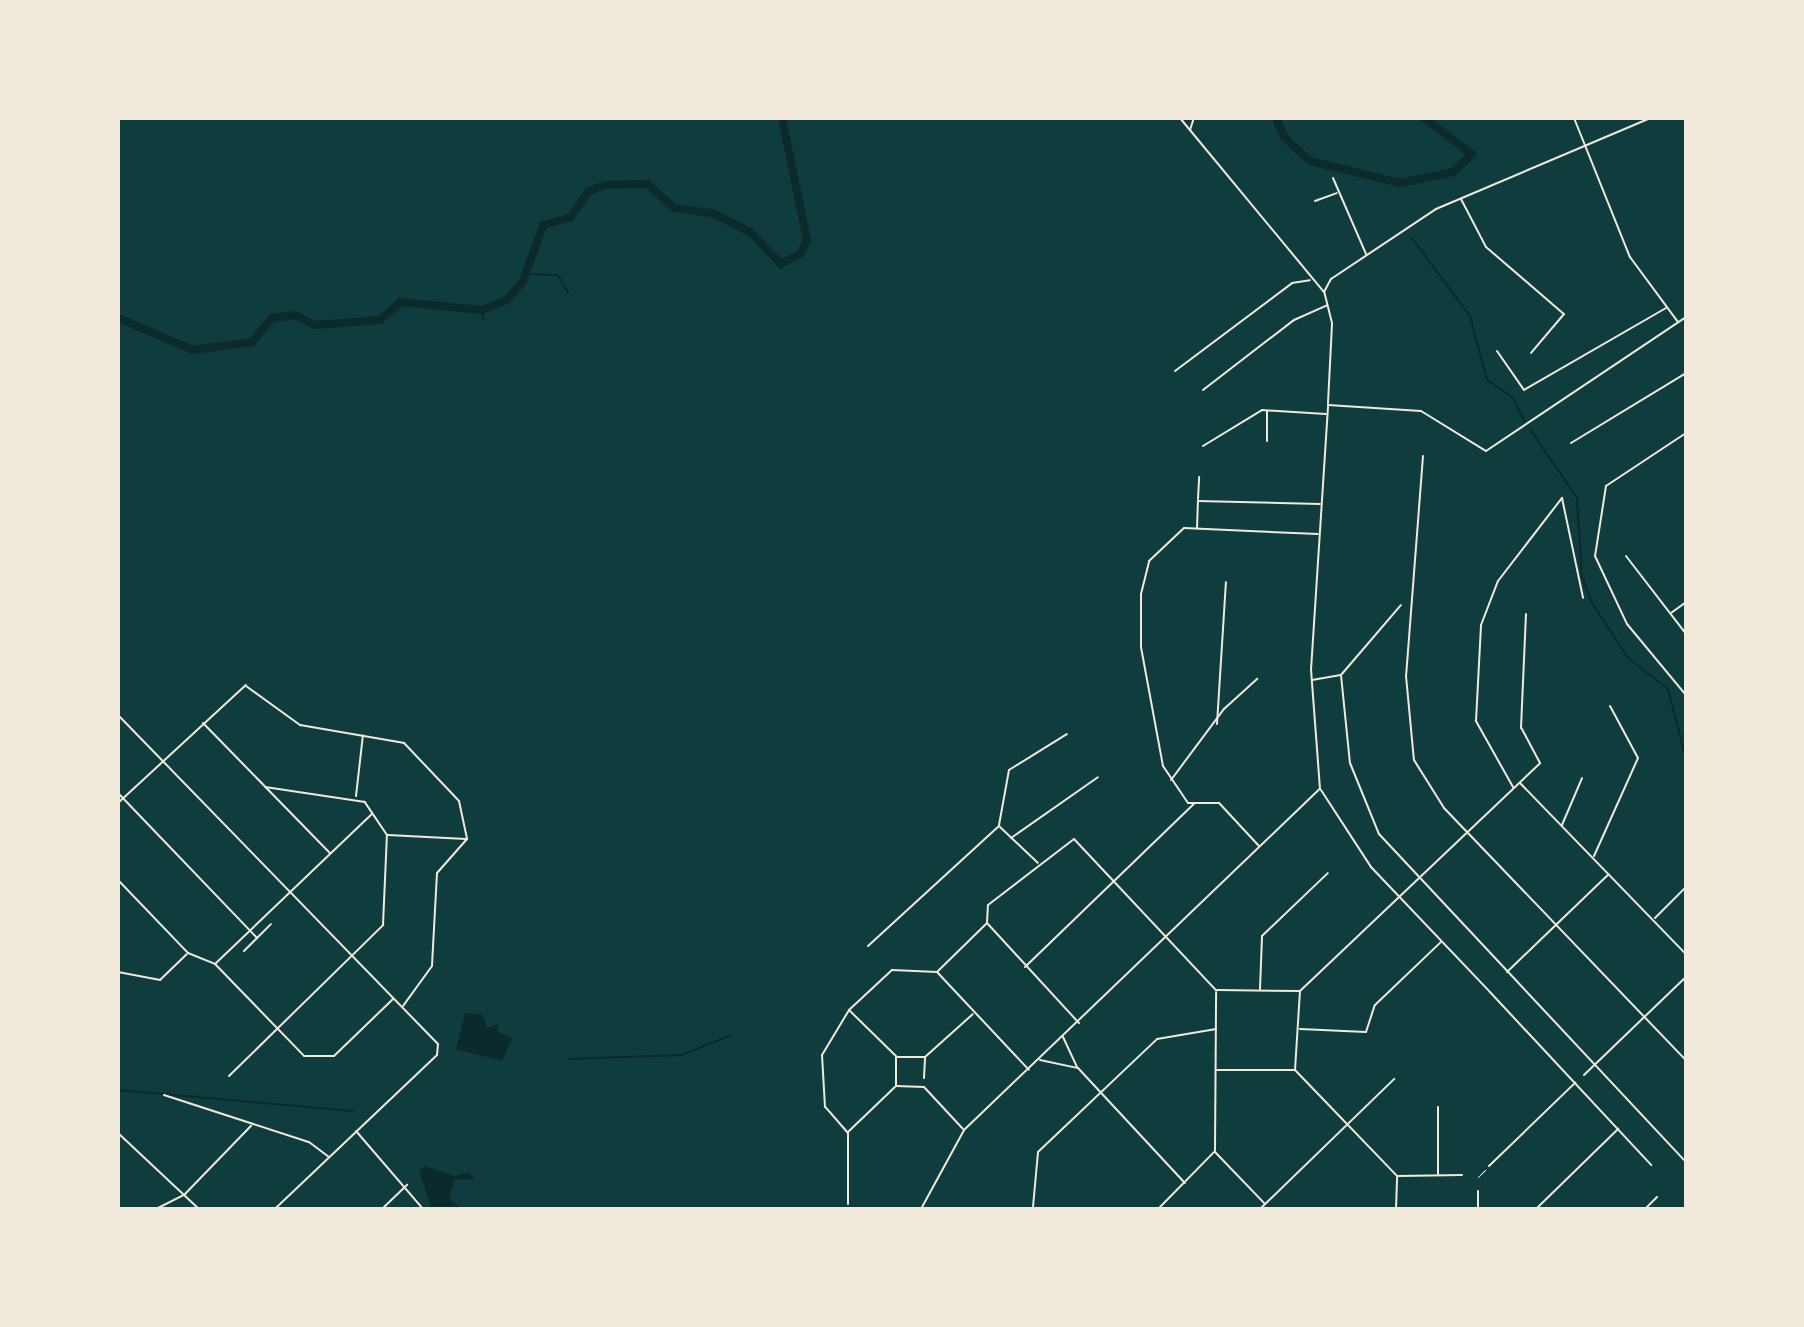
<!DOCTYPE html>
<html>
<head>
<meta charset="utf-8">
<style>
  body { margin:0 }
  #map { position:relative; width:1804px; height:1327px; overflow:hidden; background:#0f3d3e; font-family:"Source Sans 3",sans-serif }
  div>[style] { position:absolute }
  .water>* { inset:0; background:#0a2a2b }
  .stream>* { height:2px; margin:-1px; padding:0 1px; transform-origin:1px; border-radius:1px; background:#0a2a2b }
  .river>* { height:8px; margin:-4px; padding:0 4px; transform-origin:4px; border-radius:4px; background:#0a2a2b }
  .path>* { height:1px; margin:-0.5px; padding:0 0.5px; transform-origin:0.5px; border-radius:0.5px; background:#f1e9da }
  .minor>* { height:2px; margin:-1px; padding:0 1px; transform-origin:1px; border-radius:1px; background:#f1e9da }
  .tertiary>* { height:2px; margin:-1px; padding:0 1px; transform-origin:1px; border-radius:1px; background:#f1e9da }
  .secondary>* { height:2px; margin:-1px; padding:0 1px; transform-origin:1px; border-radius:1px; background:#f1e9da }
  span { translate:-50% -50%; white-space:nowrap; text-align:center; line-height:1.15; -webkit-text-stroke:6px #f1e9da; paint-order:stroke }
  .frame { position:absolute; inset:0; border:120px solid #f1e9da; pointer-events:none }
</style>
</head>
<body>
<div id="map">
  <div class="water">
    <i style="clip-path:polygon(465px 1013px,483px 1015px,487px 1028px,498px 1024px,498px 1032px,512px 1038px,502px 1061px,456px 1049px)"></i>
    <i style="clip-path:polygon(425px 1166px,454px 1176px,469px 1172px,475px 1180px,455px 1179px,449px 1199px,463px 1209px,431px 1207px,419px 1171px)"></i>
  </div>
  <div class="stream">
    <i style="left:1412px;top:238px;width:97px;rotate:53.4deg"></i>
    <i style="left:1470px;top:316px;width:66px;rotate:75.1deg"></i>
    <i style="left:1487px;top:380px;width:30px;rotate:34deg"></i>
    <i style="left:1512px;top:397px;width:29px;rotate:63deg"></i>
    <i style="left:526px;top:274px;width:32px;rotate:2deg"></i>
    <i style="left:558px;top:275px;width:21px;rotate:61deg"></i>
    <i style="left:482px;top:310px;width:10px;rotate:79deg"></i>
    <i style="left:1530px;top:429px;width:83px;rotate:55.7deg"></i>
    <i style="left:1577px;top:498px;width:79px;rotate:86.4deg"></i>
    <i style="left:1582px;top:577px;width:28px;rotate:69deg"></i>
    <i style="left:1592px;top:603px;width:66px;rotate:56.8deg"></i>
    <i style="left:1628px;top:658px;width:51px;rotate:37.8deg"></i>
    <i style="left:1668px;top:689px;width:72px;rotate:75.6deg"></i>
    <i style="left:568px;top:1059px;width:114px;rotate:-2deg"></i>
    <i style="left:682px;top:1055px;width:53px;rotate:-22.2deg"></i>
    <i style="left:118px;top:1090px;width:236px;rotate:5.1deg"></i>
  </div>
  <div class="river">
    <i style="left:1276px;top:118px;width:21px;rotate:67deg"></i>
    <i style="left:1284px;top:137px;width:35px;rotate:43deg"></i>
    <i style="left:1310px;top:161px;width:93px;rotate:13.7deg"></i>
    <i style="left:1400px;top:183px;width:54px;rotate:-11.7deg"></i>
    <i style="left:1453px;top:172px;width:26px;rotate:-43deg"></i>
    <i style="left:1472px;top:154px;width:60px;rotate:-143.1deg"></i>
    <i style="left:118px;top:318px;width:82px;rotate:23.1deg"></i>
    <i style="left:193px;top:350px;width:60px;rotate:-7.7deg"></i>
    <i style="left:252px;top:342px;width:31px;rotate:-50deg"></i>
    <i style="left:272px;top:318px;width:23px;rotate:-7deg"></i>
    <i style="left:295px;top:315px;width:22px;rotate:27deg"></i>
    <i style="left:315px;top:325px;width:65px;rotate:-4.4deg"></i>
    <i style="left:380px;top:320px;width:28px;rotate:-41deg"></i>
    <i style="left:401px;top:302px;width:81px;rotate:5.6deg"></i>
    <i style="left:482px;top:310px;width:27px;rotate:-22deg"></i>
    <i style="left:507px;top:300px;width:25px;rotate:-50deg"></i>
    <i style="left:523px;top:281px;width:59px;rotate:-70.3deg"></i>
    <i style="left:543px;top:225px;width:28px;rotate:-15deg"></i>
    <i style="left:570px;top:218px;width:33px;rotate:-55deg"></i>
    <i style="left:589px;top:191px;width:17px;rotate:-21deg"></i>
    <i style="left:605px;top:185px;width:42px;rotate:-1.4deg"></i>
    <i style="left:647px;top:184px;width:37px;rotate:41deg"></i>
    <i style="left:675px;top:208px;width:37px;rotate:8deg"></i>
    <i style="left:712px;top:213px;width:42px;rotate:26.6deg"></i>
    <i style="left:750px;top:232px;width:45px;rotate:45.9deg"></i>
    <i style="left:781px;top:264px;width:21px;rotate:-28deg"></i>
    <i style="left:800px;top:254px;width:16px;rotate:-63deg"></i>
    <i style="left:807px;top:240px;width:125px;rotate:-101.6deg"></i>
  </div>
  <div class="path">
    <i style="left:1478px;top:1177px;width:10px;rotate:-45deg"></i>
  </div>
  <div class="minor">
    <i style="left:1180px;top:118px;width:226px;rotate:50.4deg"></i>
    <i style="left:1574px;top:118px;width:150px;rotate:68.1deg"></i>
    <i style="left:1630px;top:257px;width:81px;rotate:53.6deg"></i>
    <i style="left:1190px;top:130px;width:13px;rotate:-72deg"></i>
    <i style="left:1333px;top:178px;width:83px;rotate:66.5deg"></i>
    <i style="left:1461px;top:199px;width:54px;rotate:62.5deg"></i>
    <i style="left:1486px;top:247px;width:103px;rotate:40.7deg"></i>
    <i style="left:1564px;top:314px;width:51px;rotate:130.2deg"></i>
    <i style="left:1315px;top:201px;width:23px;rotate:-20deg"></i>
    <i style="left:1497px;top:351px;width:47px;rotate:55.3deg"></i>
    <i style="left:1524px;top:390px;width:164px;rotate:-30deg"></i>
    <i style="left:1175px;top:371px;width:146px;rotate:-36.9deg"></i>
    <i style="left:1292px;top:283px;width:18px;rotate:-9deg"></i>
    <i style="left:1203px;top:390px;width:115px;rotate:-37.6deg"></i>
    <i style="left:1294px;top:320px;width:36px;rotate:-24deg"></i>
    <i style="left:1686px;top:433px;width:96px;rotate:146.5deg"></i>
    <i style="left:1606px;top:486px;width:71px;rotate:98.9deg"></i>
    <i style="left:1595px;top:556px;width:75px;rotate:64.8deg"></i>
    <i style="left:1627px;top:624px;width:92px;rotate:50.3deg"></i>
    <i style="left:1267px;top:441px;width:30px;rotate:-90deg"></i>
    <i style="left:1571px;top:443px;width:135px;rotate:-31.3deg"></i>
    <i style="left:1203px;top:446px;width:69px;rotate:-31.4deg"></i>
    <i style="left:1262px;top:410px;width:64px;rotate:3.6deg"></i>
    <i style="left:1423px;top:456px;width:221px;rotate:94.4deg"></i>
    <i style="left:1406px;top:676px;width:84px;rotate:84.6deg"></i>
    <i style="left:1414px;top:760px;width:57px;rotate:58deg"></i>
    <i style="left:1444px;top:808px;width:349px;rotate:46.2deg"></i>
    <i style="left:1198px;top:499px;width:22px;rotate:-87deg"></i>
    <i style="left:1197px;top:528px;width:27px;rotate:-88deg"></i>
    <i style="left:1198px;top:501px;width:122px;rotate:1.4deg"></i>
    <i style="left:1626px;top:556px;width:98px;rotate:52.4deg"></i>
    <i style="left:1671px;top:613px;width:19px;rotate:-36deg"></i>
    <i style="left:1341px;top:675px;width:88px;rotate:84.2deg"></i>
    <i style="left:1350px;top:763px;width:77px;rotate:67.8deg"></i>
    <i style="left:1379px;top:834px;width:449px;rotate:46.9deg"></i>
    <i style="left:1312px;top:680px;width:29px;rotate:-10deg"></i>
    <i style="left:1341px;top:675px;width:92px;rotate:-49.4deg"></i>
    <i style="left:246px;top:686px;width:67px;rotate:35.8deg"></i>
    <i style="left:300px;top:725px;width:106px;rotate:9.8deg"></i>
    <i style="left:404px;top:743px;width:80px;rotate:46.5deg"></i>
    <i style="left:459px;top:801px;width:39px;rotate:78deg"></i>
    <i style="left:467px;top:839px;width:45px;rotate:131.4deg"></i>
    <i style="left:437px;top:873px;width:93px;rotate:93.1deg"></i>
    <i style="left:432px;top:966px;width:49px;rotate:125.9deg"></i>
    <i style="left:203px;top:723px;width:182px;rotate:45.7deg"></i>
    <i style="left:1217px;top:724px;width:142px;rotate:-86.4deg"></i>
    <i style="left:1171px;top:780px;width:89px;rotate:-53.3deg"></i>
    <i style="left:1224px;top:709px;width:45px;rotate:-42.3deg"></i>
    <i style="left:1520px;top:783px;width:238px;rotate:45.9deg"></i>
    <i style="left:1513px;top:787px;width:76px;rotate:-119.3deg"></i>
    <i style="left:1476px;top:721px;width:96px;rotate:-87deg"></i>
    <i style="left:1481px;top:625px;width:47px;rotate:-68.9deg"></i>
    <i style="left:1498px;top:581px;width:105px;rotate:-52.4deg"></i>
    <i style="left:1562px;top:498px;width:102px;rotate:78.1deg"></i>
    <i style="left:118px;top:793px;width:201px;rotate:46.2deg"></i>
    <i style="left:356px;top:796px;width:61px;rotate:-83.5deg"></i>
    <i style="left:999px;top:825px;width:56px;rotate:-79.7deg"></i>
    <i style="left:1009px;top:770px;width:68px;rotate:-31.8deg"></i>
    <i style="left:1562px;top:825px;width:51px;rotate:-66.9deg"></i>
    <i style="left:1000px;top:827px;width:52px;rotate:43.5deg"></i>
    <i style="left:388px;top:835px;width:78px;rotate:2.9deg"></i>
    <i style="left:1011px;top:838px;width:106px;rotate:-35deg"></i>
    <i style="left:1259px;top:846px;width:59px;rotate:-132.9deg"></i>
    <i style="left:1219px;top:803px;width:31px;rotate:180deg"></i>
    <i style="left:1188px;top:803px;width:45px;rotate:-124deg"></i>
    <i style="left:1163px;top:766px;width:121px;rotate:-100.5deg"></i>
    <i style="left:1141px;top:647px;width:53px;rotate:-90deg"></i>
    <i style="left:1141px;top:594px;width:34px;rotate:-76deg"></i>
    <i style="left:1149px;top:561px;width:48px;rotate:-43.3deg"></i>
    <i style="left:1184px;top:528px;width:134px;rotate:2.6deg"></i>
    <i style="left:1594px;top:856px;width:107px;rotate:-65.8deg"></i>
    <i style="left:1638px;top:758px;width:59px;rotate:-118.3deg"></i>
    <i style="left:118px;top:880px;width:101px;rotate:46.2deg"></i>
    <i style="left:188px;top:953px;width:29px;rotate:22deg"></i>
    <i style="left:215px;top:964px;width:128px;rotate:45.9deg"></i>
    <i style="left:304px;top:1056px;width:30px"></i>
    <i style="left:334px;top:1056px;width:82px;rotate:-44deg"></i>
    <i style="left:1655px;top:918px;width:44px;rotate:-45deg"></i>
    <i style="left:987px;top:923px;width:136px;rotate:47.4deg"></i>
    <i style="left:868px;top:946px;width:178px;rotate:-42.5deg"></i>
    <i style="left:244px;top:951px;width:38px;rotate:-45deg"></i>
    <i style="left:215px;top:964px;width:217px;rotate:-43.7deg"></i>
    <i style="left:1025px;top:967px;width:235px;rotate:-44deg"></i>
    <i style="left:118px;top:972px;width:43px;rotate:10.8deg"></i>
    <i style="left:160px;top:980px;width:37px;rotate:-44deg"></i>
    <i style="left:937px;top:972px;width:134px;rotate:46.8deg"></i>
    <i style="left:1507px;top:972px;width:141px;rotate:-43.9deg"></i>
    <i style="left:1260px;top:989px;width:53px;rotate:-87.8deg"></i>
    <i style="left:1262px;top:936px;width:91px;rotate:-43.7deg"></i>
    <i style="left:1217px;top:990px;width:83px;rotate:0.7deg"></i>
    <i style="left:1300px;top:991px;width:331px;rotate:-43.5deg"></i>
    <i style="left:1540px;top:763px;width:40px;rotate:-118deg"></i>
    <i style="left:1521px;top:728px;width:114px;rotate:-87.5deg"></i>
    <i style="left:1489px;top:991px;width:238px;rotate:47deg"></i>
    <i style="left:849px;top:1010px;width:66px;rotate:44.4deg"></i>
    <i style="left:1300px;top:1029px;width:66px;rotate:2.6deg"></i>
    <i style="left:1366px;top:1032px;width:28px;rotate:-72deg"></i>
    <i style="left:1375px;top:1005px;width:91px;rotate:-43.7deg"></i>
    <i style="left:1063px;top:1037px;width:33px;rotate:65deg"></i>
    <i style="left:925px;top:1057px;width:64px;rotate:-41.9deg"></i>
    <i style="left:1040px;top:1060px;width:39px;rotate:12deg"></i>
    <i style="left:1078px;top:1068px;width:157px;rotate:47.1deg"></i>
    <i style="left:1217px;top:1070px;width:78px"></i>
    <i style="left:1295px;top:1070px;width:79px;rotate:-86.4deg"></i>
    <i style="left:1295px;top:1070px;width:147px;rotate:46.1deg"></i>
    <i style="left:1584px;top:1075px;width:141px;rotate:-43.9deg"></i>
    <i style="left:229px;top:1076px;width:216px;rotate:-44.4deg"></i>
    <i style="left:383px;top:925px;width:90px;rotate:-87.5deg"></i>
    <i style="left:387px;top:835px;width:40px;rotate:-124deg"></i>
    <i style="left:365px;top:802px;width:101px;rotate:-171.5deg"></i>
    <i style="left:924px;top:1078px;width:21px;rotate:-87deg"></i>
    <i style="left:925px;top:1057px;width:29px;rotate:180deg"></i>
    <i style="left:896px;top:1057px;width:29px;rotate:90deg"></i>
    <i style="left:896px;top:1086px;width:28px;rotate:2deg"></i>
    <i style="left:924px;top:1087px;width:57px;rotate:47.1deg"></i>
    <i style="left:164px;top:1095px;width:152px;rotate:18deg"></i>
    <i style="left:309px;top:1142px;width:25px;rotate:37deg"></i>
    <i style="left:848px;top:1132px;width:65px;rotate:-43.8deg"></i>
    <i style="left:118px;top:1133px;width:111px;rotate:43.2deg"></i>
    <i style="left:848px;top:1133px;width:35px;rotate:-131deg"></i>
    <i style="left:825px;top:1107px;width:52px;rotate:-93.3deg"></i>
    <i style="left:822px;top:1055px;width:52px;rotate:-59deg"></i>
    <i style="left:849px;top:1010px;width:59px;rotate:-42.9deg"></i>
    <i style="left:892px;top:970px;width:45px;rotate:2.5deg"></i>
    <i style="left:937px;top:972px;width:70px;rotate:-44.4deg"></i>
    <i style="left:987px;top:923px;width:18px;rotate:-87deg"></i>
    <i style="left:988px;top:905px;width:108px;rotate:-37.5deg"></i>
    <i style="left:1074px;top:839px;width:207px;rotate:46.8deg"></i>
    <i style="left:848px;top:1134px;width:70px;rotate:90deg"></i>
    <i style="left:1215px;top:1151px;width:159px;rotate:-89.6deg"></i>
    <i style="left:1215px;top:1152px;width:72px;rotate:46.1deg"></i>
    <i style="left:1489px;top:1166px;width:120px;rotate:-44deg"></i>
    <i style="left:1438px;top:1174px;width:67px;rotate:-90deg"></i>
    <i style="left:1398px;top:1176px;width:64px;rotate:-0.9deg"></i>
    <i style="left:1033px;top:1207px;width:55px;rotate:-84.8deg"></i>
    <i style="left:1038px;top:1152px;width:164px;rotate:-43.5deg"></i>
    <i style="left:1157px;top:1039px;width:60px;rotate:-9.6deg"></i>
    <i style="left:1160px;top:1207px;width:77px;rotate:-45.5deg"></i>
    <i style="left:156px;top:1209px;width:33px;rotate:-27deg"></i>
    <i style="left:185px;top:1194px;width:95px;rotate:-45.9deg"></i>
    <i style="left:382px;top:1209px;width:35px;rotate:-44deg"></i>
    <i style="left:845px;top:1209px;width:313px"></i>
    <i style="left:1260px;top:1209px;width:187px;rotate:-44.1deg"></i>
    <i style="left:1396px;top:1209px;width:32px;rotate:-88deg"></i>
    <i style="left:1478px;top:1209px;width:18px;rotate:-90deg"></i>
    <i style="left:1536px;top:1209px;width:115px;rotate:-44.3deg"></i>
    <i style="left:1645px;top:1209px;width:17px;rotate:-45deg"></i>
  </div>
  <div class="tertiary">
    <i style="left:1328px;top:403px;width:80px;rotate:-87.1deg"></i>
    <i style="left:1332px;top:323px;width:32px;rotate:-104deg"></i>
    <i style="left:1324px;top:292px;width:15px;rotate:-62deg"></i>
    <i style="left:1331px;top:279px;width:126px;rotate:-33.7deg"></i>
    <i style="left:1436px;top:209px;width:233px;rotate:-23deg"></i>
    <i style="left:118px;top:715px;width:459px;rotate:45.8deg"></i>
    <i style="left:438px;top:1044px;width:11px;rotate:95deg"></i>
    <i style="left:437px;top:1055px;width:224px;rotate:136.5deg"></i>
    <i style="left:1321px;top:790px;width:92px;rotate:57deg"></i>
    <i style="left:1371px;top:867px;width:170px;rotate:46.4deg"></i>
    <i style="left:118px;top:803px;width:174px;rotate:-42.7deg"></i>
    <i style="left:356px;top:1131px;width:103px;rotate:49.3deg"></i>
  </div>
  <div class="secondary">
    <i style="left:921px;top:1209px;width:90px;rotate:-61.4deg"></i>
    <i style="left:964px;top:1130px;width:493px;rotate:-43.8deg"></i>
    <i style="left:1320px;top:789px;width:119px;rotate:-94.3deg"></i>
    <i style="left:1311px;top:670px;width:266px;rotate:-86.3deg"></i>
    <i style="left:1328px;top:405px;width:93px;rotate:3.7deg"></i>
    <i style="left:1421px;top:411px;width:76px;rotate:31.6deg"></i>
    <i style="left:1486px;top:451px;width:241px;rotate:-33.8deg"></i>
  </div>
  <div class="frame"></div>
</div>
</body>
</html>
